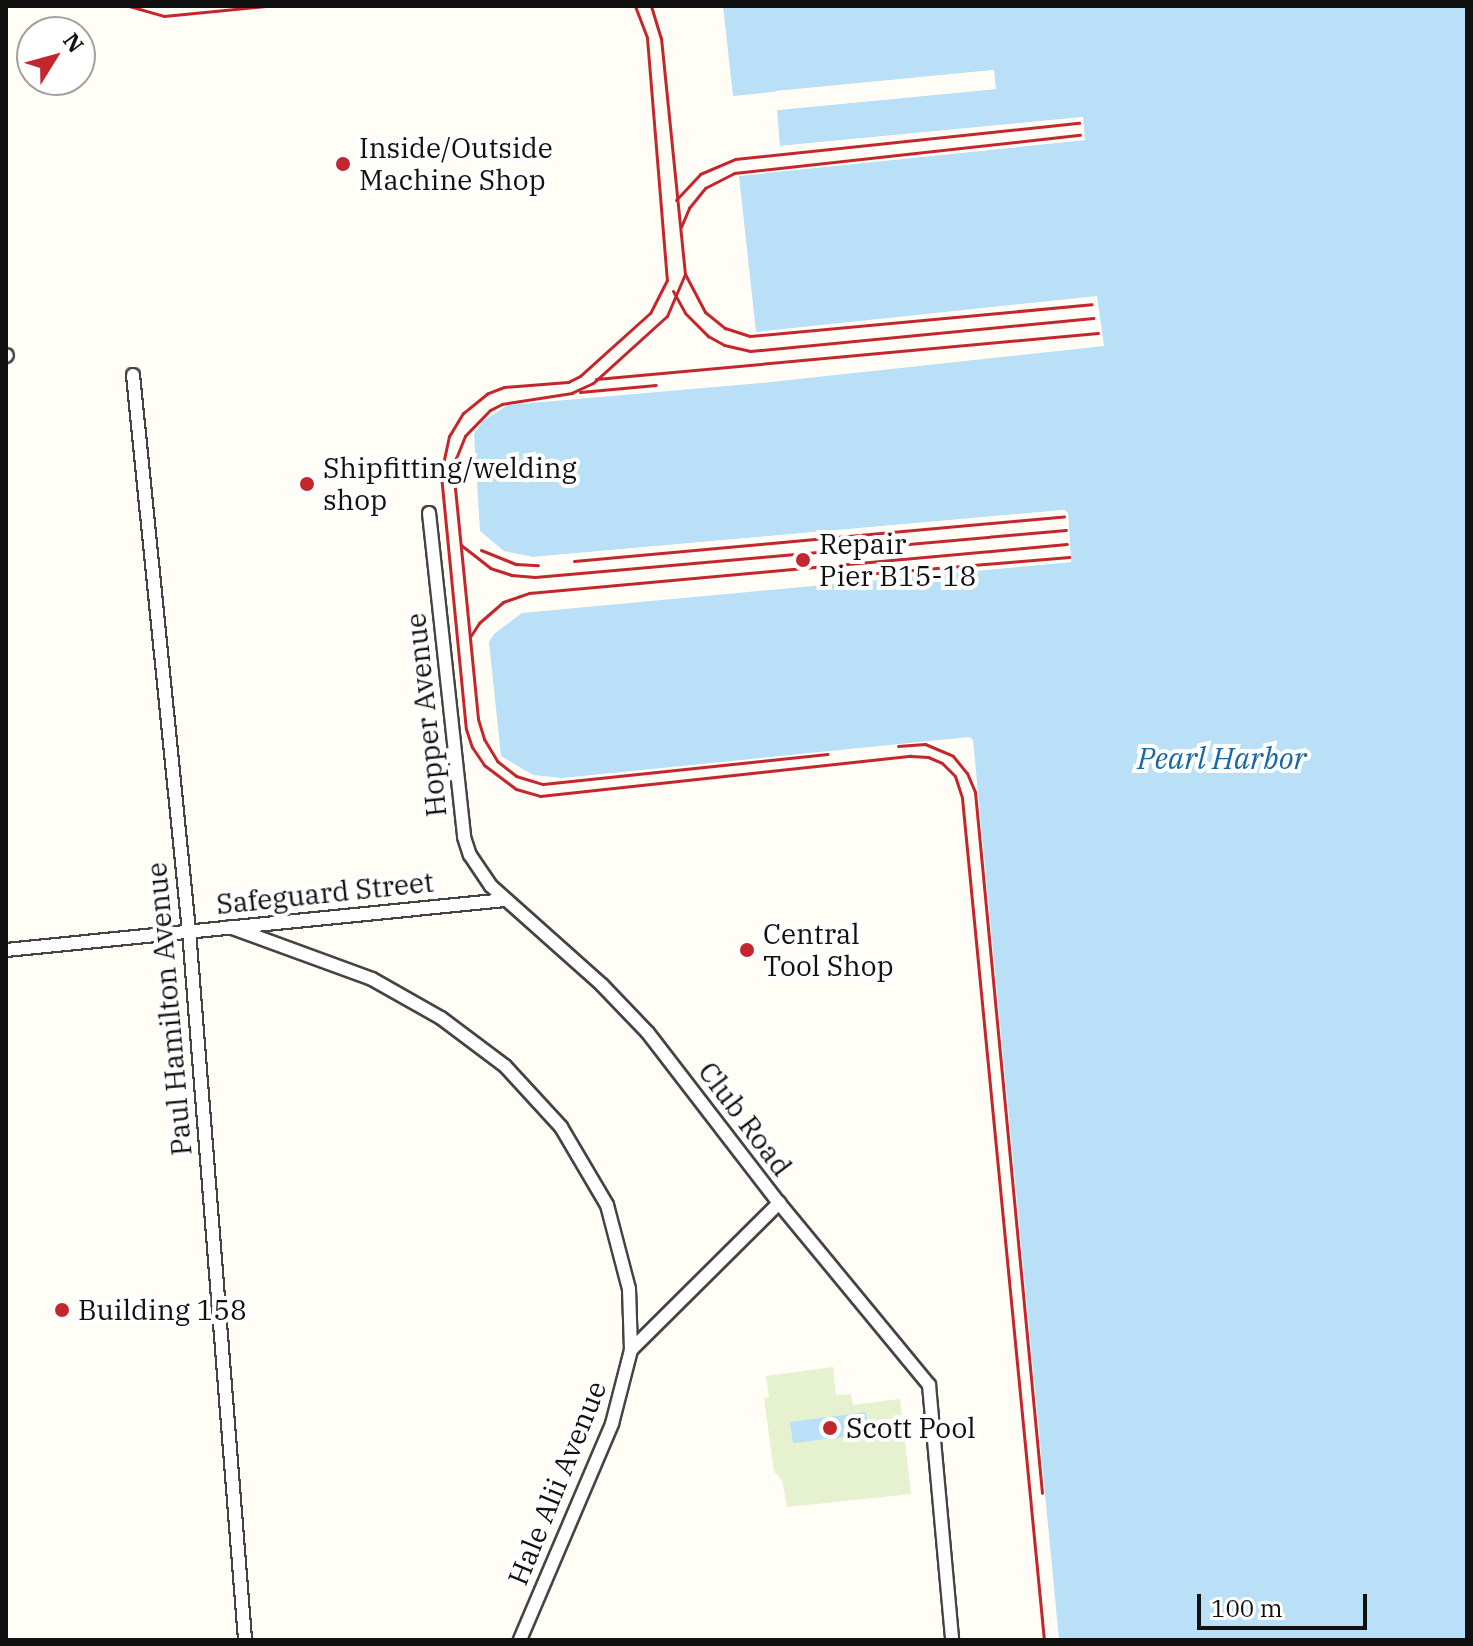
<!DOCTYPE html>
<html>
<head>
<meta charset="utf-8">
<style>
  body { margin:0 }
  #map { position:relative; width:1473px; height:1646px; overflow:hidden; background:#fffdf5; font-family:"IBM Plex Serif",serif }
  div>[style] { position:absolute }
  .pitch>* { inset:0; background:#e6f2cf }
  .water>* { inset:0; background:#b9e0f7 }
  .pier>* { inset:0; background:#fffdf5 }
  .roads { filter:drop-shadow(2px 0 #444) drop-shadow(-2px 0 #444) drop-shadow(0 2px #444) drop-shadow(0 -2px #444) }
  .street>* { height:12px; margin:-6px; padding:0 6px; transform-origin:6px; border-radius:6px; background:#fff }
  .rail>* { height:3px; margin:-1.5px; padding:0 1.5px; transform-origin:1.5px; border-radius:1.5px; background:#c4262e }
  .dots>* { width:22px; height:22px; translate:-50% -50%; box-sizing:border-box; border:4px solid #fff; border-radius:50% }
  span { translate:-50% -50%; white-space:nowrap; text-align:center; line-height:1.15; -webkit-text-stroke:8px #fff; paint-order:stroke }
  .poi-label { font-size:28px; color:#111 }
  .left { translate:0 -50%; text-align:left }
  .street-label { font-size:28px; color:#111 }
  .water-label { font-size:30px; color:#1768a6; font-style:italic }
  .frame { position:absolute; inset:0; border:8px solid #111; pointer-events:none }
  .north { position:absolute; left:16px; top:16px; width:80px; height:80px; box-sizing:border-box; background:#fff; border:2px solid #a0a0a0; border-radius:50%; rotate:53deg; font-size:22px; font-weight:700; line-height:32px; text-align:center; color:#111 }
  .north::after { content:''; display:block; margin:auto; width:28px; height:36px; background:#c4262e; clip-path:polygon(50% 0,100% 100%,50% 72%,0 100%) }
  .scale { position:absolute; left:1197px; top:1594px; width:170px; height:36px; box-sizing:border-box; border:4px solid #111; border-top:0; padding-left:10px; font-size:24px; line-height:28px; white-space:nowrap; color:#111; -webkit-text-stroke:6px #fff; paint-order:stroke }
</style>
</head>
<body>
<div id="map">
  <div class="pitch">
    <i style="clip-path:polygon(833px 1367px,836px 1395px,851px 1394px,853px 1405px,900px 1399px,911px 1494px,787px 1507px,782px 1480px,774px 1472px,764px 1398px,769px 1397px,766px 1376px)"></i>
  </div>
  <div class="water">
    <i style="clip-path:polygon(723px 6px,1467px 6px,1467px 1640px,1059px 1640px,973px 740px,969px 737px,562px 778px,533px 775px,501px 756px,489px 642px,494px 634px,522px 613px,1071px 562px,1068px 513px,1064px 510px,533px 557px,504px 551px,480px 531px,474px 434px,483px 421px,508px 405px,761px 383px,1104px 346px,1097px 296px,756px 332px,739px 176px,1084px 140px,1083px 117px,780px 146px,777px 110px,995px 89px,994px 70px,733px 96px)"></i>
    <i style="clip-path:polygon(866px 1412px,869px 1434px,793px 1443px,790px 1422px)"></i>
  </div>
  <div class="pier">
    <i style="clip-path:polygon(994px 70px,996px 89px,777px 110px,777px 106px,991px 85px,990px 74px,776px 95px,775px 91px)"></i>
    <i style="clip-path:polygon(1083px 117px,1085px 140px,783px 171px,783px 167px,1081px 137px,1079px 121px,781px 150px,780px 146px)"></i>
    <i style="clip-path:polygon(1064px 510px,1068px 513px,1071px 562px,538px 609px,538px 605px,1069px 557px,1063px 514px,534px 561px,533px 557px)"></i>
  </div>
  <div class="roads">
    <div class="street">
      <i style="left:6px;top:356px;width:1px;rotate:-45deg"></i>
      <i style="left:133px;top:375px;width:559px;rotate:84.25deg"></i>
      <i style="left:189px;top:931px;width:711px;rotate:85.48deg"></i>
      <i style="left:429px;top:513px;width:326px;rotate:83.8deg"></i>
      <i style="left:464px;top:837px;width:19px;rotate:72deg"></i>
      <i style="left:470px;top:855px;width:37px;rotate:56deg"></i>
      <i style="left:491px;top:886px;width:149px;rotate:41.7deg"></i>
      <i style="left:602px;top:985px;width:66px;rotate:46.2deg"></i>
      <i style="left:648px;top:1033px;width:215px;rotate:52.4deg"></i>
      <i style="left:779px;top:1203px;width:236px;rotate:50.5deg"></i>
      <i style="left:929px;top:1385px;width:256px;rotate:84.8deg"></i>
      <i style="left:230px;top:927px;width:151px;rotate:20.1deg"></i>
      <i style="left:372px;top:979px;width:79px;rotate:29.5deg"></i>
      <i style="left:441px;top:1018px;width:80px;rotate:36.9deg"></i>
      <i style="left:505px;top:1066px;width:83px;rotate:47.4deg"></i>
      <i style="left:561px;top:1127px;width:91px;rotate:59.5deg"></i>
      <i style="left:607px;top:1205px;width:87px;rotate:75.3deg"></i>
      <i style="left:629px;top:1289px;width:61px;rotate:88.1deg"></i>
      <i style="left:631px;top:1350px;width:76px;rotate:104.4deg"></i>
      <i style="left:612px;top:1424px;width:235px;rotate:113.1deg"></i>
      <i style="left:6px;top:950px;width:501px;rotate:-5.72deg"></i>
      <i style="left:631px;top:1350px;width:209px;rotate:-44.8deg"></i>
    </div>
  </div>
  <div class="rail">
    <i style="left:129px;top:6px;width:36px;rotate:16deg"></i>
    <i style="left:164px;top:16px;width:102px;rotate:-5.6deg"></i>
    <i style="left:635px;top:6px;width:34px;rotate:69deg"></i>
    <i style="left:647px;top:38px;width:243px;rotate:85.3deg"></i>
    <i style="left:667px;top:280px;width:37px;rotate:117deg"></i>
    <i style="left:650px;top:313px;width:94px;rotate:138deg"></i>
    <i style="left:580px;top:376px;width:13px;rotate:153deg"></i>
    <i style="left:568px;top:382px;width:64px;rotate:175.5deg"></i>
    <i style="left:504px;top:387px;width:17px;rotate:159deg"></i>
    <i style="left:488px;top:393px;width:32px;rotate:141deg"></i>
    <i style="left:463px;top:413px;width:27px;rotate:121deg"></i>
    <i style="left:449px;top:436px;width:40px;rotate:102deg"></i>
    <i style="left:441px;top:475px;width:255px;rotate:84.4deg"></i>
    <i style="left:466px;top:729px;width:19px;rotate:72deg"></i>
    <i style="left:472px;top:747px;width:22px;rotate:56deg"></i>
    <i style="left:484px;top:765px;width:40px;rotate:37deg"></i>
    <i style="left:516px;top:789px;width:25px;rotate:16deg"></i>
    <i style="left:540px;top:796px;width:373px;rotate:-6.2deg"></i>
    <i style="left:911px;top:756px;width:17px;rotate:3deg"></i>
    <i style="left:928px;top:757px;width:15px;rotate:23deg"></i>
    <i style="left:942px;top:763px;width:18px;rotate:45deg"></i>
    <i style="left:955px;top:776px;width:23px;rotate:72deg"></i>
    <i style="left:962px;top:798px;width:846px;rotate:84.44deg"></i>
    <i style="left:651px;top:6px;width:34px;rotate:73deg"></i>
    <i style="left:661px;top:38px;width:237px;rotate:84.2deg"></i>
    <i style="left:685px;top:274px;width:46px;rotate:113.2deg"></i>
    <i style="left:667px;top:316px;width:100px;rotate:137.8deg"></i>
    <i style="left:593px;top:383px;width:23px;rotate:155deg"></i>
    <i style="left:572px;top:393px;width:71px;rotate:171.1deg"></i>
    <i style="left:502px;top:404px;width:13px;rotate:153deg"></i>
    <i style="left:490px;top:410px;width:36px;rotate:134deg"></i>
    <i style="left:465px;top:436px;width:24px;rotate:112deg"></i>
    <i style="left:456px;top:458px;width:30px;rotate:92deg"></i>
    <i style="left:455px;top:488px;width:232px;rotate:84.3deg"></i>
    <i style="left:478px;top:719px;width:21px;rotate:73deg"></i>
    <i style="left:484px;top:739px;width:26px;rotate:59deg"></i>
    <i style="left:497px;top:761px;width:24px;rotate:38deg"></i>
    <i style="left:516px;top:776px;width:28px;rotate:17deg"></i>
    <i style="left:543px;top:784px;width:286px;rotate:-6deg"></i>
    <i style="left:676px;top:200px;width:35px;rotate:-47deg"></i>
    <i style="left:700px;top:174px;width:38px;rotate:-23deg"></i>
    <i style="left:735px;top:159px;width:346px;rotate:-6deg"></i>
    <i style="left:681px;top:227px;width:21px;rotate:-67deg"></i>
    <i style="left:689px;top:208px;width:26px;rotate:-51deg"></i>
    <i style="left:705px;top:188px;width:33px;rotate:-27deg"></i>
    <i style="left:734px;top:173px;width:348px;rotate:-6.3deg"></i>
    <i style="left:685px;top:274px;width:43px;rotate:62.2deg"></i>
    <i style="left:705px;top:312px;width:26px;rotate:39deg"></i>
    <i style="left:725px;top:328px;width:26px;rotate:18deg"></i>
    <i style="left:750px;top:336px;width:343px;rotate:-5.3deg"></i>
    <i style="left:673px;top:291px;width:25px;rotate:61deg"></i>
    <i style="left:685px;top:313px;width:33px;rotate:45deg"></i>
    <i style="left:708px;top:336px;width:18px;rotate:29deg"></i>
    <i style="left:724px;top:345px;width:27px;rotate:13deg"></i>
    <i style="left:750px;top:351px;width:345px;rotate:-5.5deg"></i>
    <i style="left:596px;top:379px;width:504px;rotate:-5.24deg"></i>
    <i style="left:580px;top:392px;width:76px;rotate:-5.3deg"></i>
    <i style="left:461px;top:545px;width:37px;rotate:38deg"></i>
    <i style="left:490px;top:568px;width:22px;rotate:18deg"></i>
    <i style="left:511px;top:575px;width:24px;rotate:5deg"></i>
    <i style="left:535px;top:577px;width:533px;rotate:-5.06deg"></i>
    <i style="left:481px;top:550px;width:38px;rotate:22deg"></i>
    <i style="left:516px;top:564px;width:22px;rotate:3deg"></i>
    <i style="left:574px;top:561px;width:492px;rotate:-5.2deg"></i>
    <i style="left:854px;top:575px;width:216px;rotate:-4.8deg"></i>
    <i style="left:470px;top:637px;width:17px;rotate:-57deg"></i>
    <i style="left:479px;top:623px;width:32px;rotate:-41deg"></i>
    <i style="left:503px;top:602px;width:28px;rotate:-19deg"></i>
    <i style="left:529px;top:593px;width:540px;rotate:-5.2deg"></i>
    <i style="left:898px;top:746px;width:27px;rotate:-4deg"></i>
    <i style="left:925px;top:744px;width:30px;rotate:23deg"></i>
    <i style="left:953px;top:756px;width:22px;rotate:51deg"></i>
    <i style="left:967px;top:773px;width:21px;rotate:67deg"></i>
    <i style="left:975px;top:792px;width:704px;rotate:84.54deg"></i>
  </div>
  <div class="dots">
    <i style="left:343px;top:164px;background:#c4262e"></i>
    <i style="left:307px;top:484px;background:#c4262e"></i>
    <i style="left:803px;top:560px;background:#c4262e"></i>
    <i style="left:747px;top:950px;background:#c4262e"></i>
    <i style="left:62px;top:1310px;background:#c4262e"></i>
    <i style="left:830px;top:1428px;background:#c4262e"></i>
  </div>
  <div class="poi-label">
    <span class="left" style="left:359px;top:164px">Inside/Outside<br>Machine Shop</span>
    <span class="left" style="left:323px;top:484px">Shipfitting/welding<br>shop</span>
    <span class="left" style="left:819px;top:560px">Repair<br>Pier B15-18</span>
    <span class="left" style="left:763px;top:950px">Central<br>Tool Shop</span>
    <span class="left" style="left:78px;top:1310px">Building 158</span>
    <span class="left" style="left:846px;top:1428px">Scott Pool</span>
  </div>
  <div class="street-label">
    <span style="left:426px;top:715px;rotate:-96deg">Hopper Avenue</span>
    <span style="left:325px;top:893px;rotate:-6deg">Safeguard Street</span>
    <span style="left:169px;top:1009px;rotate:-95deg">Paul Hamilton Avenue</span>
    <span style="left:745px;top:1119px;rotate:53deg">Club Road</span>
    <span style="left:557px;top:1483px;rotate:-68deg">Hale Alii Avenue</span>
  </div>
  <div class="water-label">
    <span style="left:1222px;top:758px">Pearl Harbor</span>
  </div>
  <div class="frame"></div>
  <div class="north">N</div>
  <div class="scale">100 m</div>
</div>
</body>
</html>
